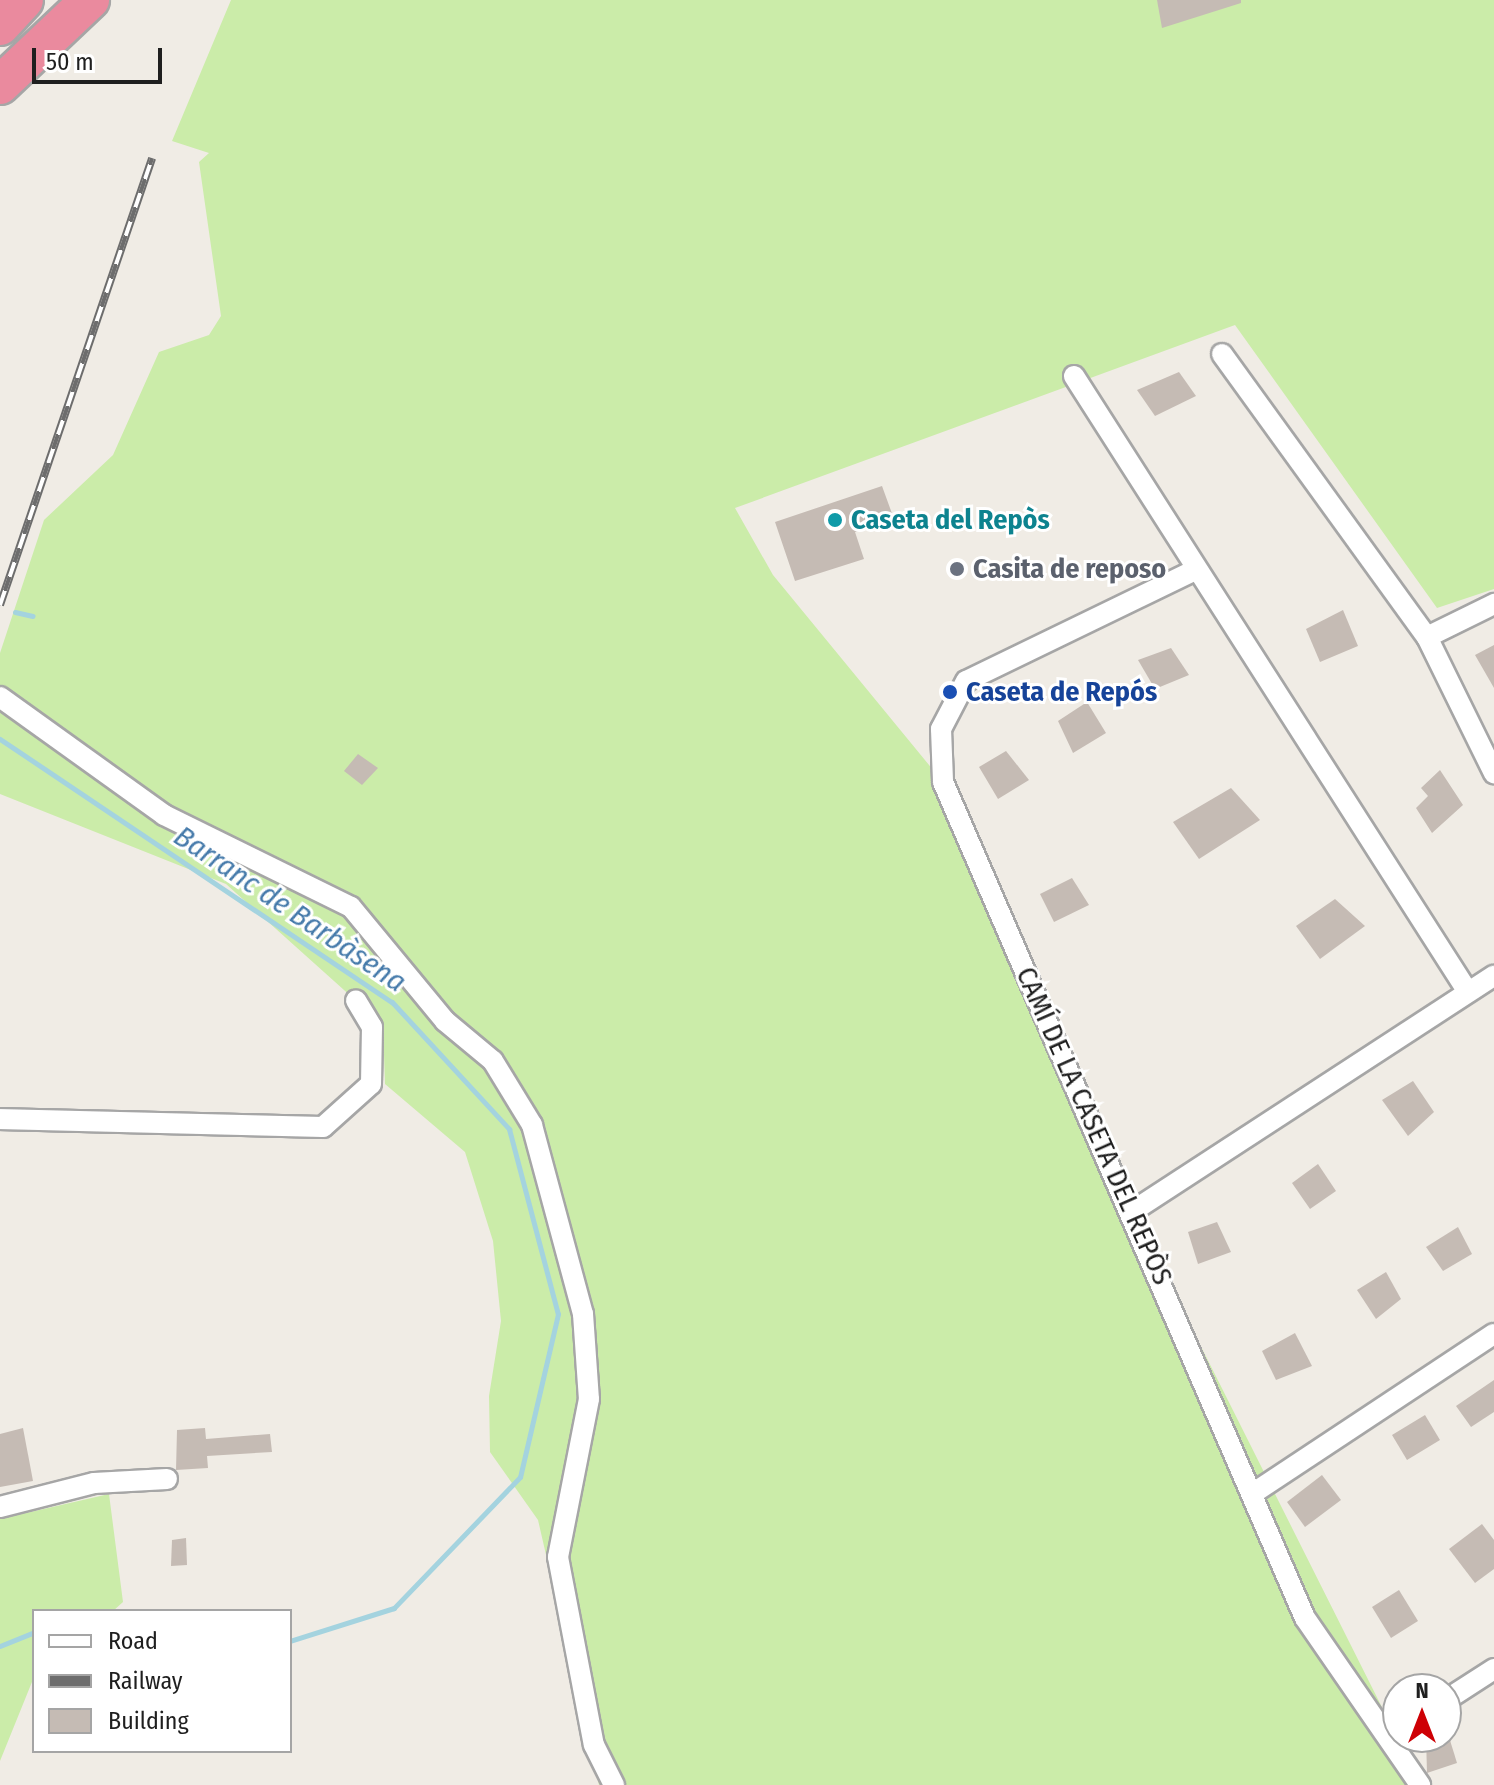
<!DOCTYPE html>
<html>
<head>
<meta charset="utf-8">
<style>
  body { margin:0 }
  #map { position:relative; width:1494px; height:1785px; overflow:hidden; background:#f0ece5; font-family:"Fira Sans Condensed",sans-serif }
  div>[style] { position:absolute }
  .grass>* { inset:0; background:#cbeca9 }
  .stream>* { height:5px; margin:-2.5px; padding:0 2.5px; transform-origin:2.5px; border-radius:2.5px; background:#a4d3df }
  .building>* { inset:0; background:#c5bbb4 }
  .roads { filter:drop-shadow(2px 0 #a6a6a6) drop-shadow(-2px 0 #a6a6a6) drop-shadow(0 2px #a6a6a6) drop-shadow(0 -2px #a6a6a6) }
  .street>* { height:20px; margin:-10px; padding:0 10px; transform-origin:10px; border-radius:10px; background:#fff }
  .highway>* { height:38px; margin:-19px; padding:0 19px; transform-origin:19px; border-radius:19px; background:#ea8a9e }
  .rail>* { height:8px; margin-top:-4px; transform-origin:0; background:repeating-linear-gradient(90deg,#fff 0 15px,#6d6d6d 0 30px); box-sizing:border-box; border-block:2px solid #6d6d6d }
  .dots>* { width:22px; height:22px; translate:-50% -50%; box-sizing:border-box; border:4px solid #fff; border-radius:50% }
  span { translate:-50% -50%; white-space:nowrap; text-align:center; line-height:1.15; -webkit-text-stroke:6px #fff; paint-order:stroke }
  .culture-label { font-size:28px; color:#0d838f; font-weight:700 }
  .left { translate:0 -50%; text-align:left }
  .worship-label { font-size:28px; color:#5b616d; font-weight:700 }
  .transit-label { font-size:28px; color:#164399; font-weight:700 }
  .street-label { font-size:28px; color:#1f1f1f }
  .water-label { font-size:30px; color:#457aaa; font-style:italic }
  .legend { position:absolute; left:32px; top:1609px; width:260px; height:144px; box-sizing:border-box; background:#fff; border:2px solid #a5a5a5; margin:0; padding:10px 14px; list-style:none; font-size:24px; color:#1f1f1f }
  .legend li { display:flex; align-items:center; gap:16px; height:40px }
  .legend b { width:40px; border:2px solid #a5a5a5 }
  .north { position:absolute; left:1382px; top:1673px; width:80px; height:80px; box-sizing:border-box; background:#fff; border:2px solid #a5a5a5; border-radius:50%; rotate:0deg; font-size:22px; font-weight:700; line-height:32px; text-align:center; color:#1f1f1f }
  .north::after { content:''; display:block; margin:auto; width:28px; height:36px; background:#ce0005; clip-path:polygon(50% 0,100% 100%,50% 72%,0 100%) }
  .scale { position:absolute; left:32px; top:48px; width:130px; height:36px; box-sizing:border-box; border:4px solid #1f1f1f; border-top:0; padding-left:10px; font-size:24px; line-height:28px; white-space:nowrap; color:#1f1f1f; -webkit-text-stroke:6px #fff; paint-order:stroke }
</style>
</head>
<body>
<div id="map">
  <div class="grass">
    <i style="clip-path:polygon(231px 0,1494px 0,1494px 589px,1437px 608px,1235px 325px,735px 508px,773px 575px,943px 782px,1133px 1211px,1421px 1785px,599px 1785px,538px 1520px,490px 1452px,489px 1396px,501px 1321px,493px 1241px,465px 1152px,385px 1084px,383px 1025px,226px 884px,0 794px,0 653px,44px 520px,113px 455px,159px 352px,209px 335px,221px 316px,199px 162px,209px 153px,172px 141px)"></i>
    <i style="clip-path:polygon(109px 1494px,123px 1602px,113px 1611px,34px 1611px,34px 1677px,0 1761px,0 1519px)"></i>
  </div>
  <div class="stream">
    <i style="left:15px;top:612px;width:18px;rotate:13deg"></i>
    <i style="left:0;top:739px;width:472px;rotate:33.9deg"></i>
    <i style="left:392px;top:1002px;width:173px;rotate:47.3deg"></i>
    <i style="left:509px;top:1129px;width:191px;rotate:75.2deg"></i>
    <i style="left:558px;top:1314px;width:167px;rotate:103.1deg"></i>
    <i style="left:520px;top:1477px;width:182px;rotate:133.9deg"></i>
    <i style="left:394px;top:1608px;width:109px;rotate:162.4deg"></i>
    <i style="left:0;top:1646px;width:37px;rotate:-22deg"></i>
  </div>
  <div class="building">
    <i style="clip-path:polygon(1157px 0,1241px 0,1241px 3px,1162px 28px)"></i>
    <i style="clip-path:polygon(1179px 372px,1196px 396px,1155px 416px,1137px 390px)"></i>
    <i style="clip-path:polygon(882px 486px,894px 519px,855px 532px,864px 559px,795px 581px,775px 522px)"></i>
    <i style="clip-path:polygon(1343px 610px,1358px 646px,1320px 662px,1306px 629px)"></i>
    <i style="clip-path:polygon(1494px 645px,1494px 688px,1475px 655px)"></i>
    <i style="clip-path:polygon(1171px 648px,1189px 675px,1155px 689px,1138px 660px)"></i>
    <i style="clip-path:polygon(1087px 702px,1106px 733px,1073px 753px,1058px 721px)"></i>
    <i style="clip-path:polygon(1006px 751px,1029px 780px,998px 799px,979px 767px)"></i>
    <i style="clip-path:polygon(358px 754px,378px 768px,362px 785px,344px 771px)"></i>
    <i style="clip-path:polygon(1440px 770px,1463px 805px,1432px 833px,1416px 808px,1428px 796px,1421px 788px)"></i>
    <i style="clip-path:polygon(1231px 788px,1260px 820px,1199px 859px,1173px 822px)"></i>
    <i style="clip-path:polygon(1072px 878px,1089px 905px,1054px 922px,1040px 894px)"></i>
    <i style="clip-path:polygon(1335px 899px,1365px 926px,1320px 959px,1296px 926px)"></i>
    <i style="clip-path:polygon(1413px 1081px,1434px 1112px,1408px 1136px,1382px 1100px)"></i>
    <i style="clip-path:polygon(1318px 1164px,1336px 1191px,1310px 1209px,1292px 1183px)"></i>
    <i style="clip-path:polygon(1217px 1222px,1231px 1252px,1198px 1264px,1188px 1232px)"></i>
    <i style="clip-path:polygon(1458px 1227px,1472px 1254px,1443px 1271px,1426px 1247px)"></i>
    <i style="clip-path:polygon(1386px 1272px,1401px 1299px,1376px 1319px,1357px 1290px)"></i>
    <i style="clip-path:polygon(1295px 1333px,1312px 1366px,1276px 1380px,1262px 1351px)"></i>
    <i style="clip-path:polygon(1494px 1380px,1494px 1412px,1471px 1427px,1456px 1406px)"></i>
    <i style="clip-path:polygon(1425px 1415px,1440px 1440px,1407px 1460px,1392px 1435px)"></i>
    <i style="clip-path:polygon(23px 1428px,33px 1481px,0 1487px,0 1434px)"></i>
    <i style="clip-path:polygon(205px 1428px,206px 1439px,270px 1434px,272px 1452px,207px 1456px,208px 1468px,176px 1470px,177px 1430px)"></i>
    <i style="clip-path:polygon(1322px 1475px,1341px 1500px,1305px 1527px,1287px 1502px)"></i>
    <i style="clip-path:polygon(1482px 1524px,1494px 1540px,1494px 1569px,1475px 1583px,1449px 1549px)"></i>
    <i style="clip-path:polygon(186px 1538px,187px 1565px,171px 1566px,172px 1540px)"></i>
    <i style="clip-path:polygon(1399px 1590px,1418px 1621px,1391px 1638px,1372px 1607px)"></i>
    <i style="clip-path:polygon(1426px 1737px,1449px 1737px,1457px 1763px,1427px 1773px)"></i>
  </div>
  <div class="roads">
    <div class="street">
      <i style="left:1222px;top:354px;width:349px;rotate:54.1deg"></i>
      <i style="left:1427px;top:637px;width:152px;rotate:63.8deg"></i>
      <i style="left:1074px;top:376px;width:731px;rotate:57.4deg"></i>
      <i style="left:1195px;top:570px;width:254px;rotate:154.1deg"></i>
      <i style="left:966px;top:681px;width:54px;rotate:117.5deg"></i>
      <i style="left:941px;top:729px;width:53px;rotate:87.8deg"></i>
      <i style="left:943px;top:782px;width:911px;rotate:66.59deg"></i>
      <i style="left:1305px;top:1618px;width:203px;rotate:55.4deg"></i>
      <i style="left:1427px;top:637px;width:75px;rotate:-26.2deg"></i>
      <i style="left:0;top:697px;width:202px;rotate:35.7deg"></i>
      <i style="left:164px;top:815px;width:208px;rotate:26.2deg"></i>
      <i style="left:351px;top:907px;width:148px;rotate:50.5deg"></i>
      <i style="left:445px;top:1021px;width:62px;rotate:39.8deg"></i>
      <i style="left:493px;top:1061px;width:75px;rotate:58.6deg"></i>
      <i style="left:532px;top:1125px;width:196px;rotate:74.9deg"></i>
      <i style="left:583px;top:1314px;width:85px;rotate:86deg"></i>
      <i style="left:589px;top:1399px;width:161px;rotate:101.1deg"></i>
      <i style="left:558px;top:1557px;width:191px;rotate:79.2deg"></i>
      <i style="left:594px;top:1745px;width:45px;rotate:63.4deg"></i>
      <i style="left:0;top:1119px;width:323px;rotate:1.4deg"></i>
      <i style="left:323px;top:1127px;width:64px;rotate:-41.9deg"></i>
      <i style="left:371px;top:1084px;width:57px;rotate:-89deg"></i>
      <i style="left:372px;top:1027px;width:31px;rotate:-121deg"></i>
      <i style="left:1133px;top:1211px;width:431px;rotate:-33.1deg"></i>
      <i style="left:1252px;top:1494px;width:290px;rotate:-33.5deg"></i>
      <i style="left:0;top:1507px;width:97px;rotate:-14.3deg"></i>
      <i style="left:94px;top:1483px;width:73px;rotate:-3.1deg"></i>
      <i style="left:1446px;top:1700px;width:57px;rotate:-32.9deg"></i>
    </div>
    <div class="highway">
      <i style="left:0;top:26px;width:35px;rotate:-47deg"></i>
      <i style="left:0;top:85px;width:124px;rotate:-43.4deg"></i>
    </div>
  </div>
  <div class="rail">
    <i style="left:0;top:605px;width:472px;rotate:-71.2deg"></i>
  </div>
  <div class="dots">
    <i style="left:835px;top:520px;background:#0f9aa8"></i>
    <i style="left:957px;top:569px;background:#6b7280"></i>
    <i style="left:950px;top:692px;background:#1a4fb4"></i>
  </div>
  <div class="culture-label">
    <span class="left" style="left:851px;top:520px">Caseta del Repòs</span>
  </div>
  <div class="worship-label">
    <span class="left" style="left:973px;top:569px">Casita de reposo</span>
  </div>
  <div class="transit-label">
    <span class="left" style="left:966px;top:692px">Caseta de Repós</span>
  </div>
  <div class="street-label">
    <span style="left:1094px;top:1126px;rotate:66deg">CAMÍ DE LA CASETA DEL REPÒS</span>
  </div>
  <div class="water-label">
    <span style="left:290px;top:909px;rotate:34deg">Barranc de Barbàsena</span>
  </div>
  <ul class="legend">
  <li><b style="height:10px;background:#fff"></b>Road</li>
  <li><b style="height:10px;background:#6d6d6d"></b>Railway</li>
  <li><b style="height:22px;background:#c5bbb4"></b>Building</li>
  </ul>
  <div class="north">N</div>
  <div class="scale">50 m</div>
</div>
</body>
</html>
